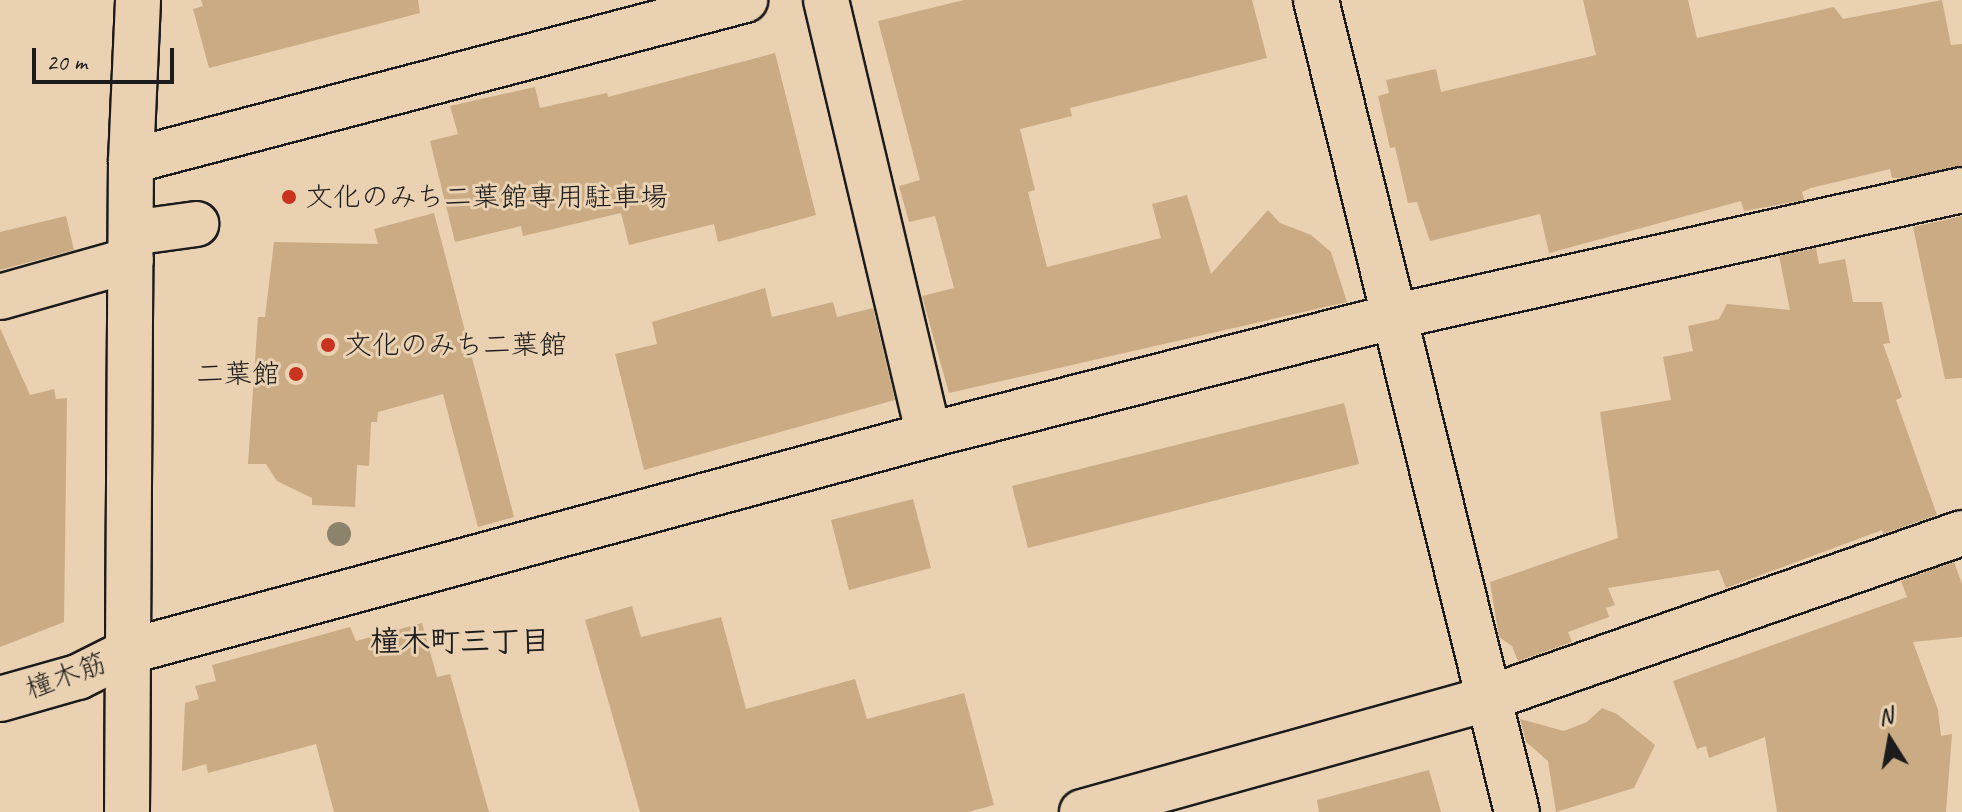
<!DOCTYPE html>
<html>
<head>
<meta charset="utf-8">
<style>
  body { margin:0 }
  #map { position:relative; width:1962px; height:812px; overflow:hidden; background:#e9d1b1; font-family:Caveat,"Klee One",sans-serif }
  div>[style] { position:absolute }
  .building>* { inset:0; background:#caab84 }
  .roads { filter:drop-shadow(2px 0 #1c1c1c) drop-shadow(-2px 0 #1c1c1c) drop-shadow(0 2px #1c1c1c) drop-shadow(0 -2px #1c1c1c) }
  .minor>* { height:44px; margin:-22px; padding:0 22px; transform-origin:22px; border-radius:22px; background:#e9d1b1 }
  .trees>* { width:24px; height:24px; margin:-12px; border-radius:50%; background:#8b836c }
  .dots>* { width:22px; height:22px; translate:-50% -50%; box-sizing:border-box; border:4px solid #e9d1b1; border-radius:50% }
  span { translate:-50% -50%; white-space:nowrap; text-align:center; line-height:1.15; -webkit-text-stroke:6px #e9d1b1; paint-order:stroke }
  .poi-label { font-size:28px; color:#1c1c1c }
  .left { translate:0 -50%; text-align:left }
  .right { translate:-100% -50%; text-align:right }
  .street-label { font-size:28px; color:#1c1c1c }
  .neighbourhood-label { font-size:30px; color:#1c1c1c; font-weight:700 }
  .north { position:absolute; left:1850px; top:700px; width:80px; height:80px; -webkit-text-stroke:6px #e9d1b1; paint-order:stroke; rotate:349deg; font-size:22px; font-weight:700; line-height:32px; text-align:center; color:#1c1c1c }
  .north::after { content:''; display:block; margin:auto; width:28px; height:36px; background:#1c1c1c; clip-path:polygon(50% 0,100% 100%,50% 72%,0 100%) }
  .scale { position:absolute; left:32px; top:48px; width:142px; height:36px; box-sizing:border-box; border:4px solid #1c1c1c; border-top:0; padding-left:10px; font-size:24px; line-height:28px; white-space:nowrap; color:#1c1c1c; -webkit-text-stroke:6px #e9d1b1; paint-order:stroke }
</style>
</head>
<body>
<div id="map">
  <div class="building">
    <i style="clip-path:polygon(201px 0,418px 0,420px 13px,209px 68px,193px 9px,203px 6px)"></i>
    <i style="clip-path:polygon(964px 0,1252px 0,1267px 58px,1070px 108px,1072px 116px,1020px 129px,1035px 190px,1028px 192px,1047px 267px,1161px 238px,1152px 204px,1187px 195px,1211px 274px,1268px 210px,1280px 223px,1311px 235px,1331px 252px,1347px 302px,949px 393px,922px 296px,954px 288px,935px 216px,909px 222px,899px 186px,920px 180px,878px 21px)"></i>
    <i style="clip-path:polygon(1583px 0,1688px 0,1697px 38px,1834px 7px,1843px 19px,1942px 0,1951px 45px,1962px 44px,1962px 166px,1903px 178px,1892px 178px,1890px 169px,1811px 188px,1802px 192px,1804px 200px,1744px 211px,1741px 201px,1549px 253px,1540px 214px,1430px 241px,1417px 202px,1408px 203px,1395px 147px,1390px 148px,1378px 96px,1389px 93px,1386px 80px,1436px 69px,1441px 92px,1596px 55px)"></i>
    <i style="clip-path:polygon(775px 53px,816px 215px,718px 242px,714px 224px,629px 245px,621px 213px,523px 236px,521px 226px,455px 242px,430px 141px,458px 134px,450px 106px,535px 87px,540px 108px,607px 93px,608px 97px)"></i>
    <i style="clip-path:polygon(434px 213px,514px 517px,478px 527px,443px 394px,378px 412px,377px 422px,371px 422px,369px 466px,357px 465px,355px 507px,312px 505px,312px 498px,277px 481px,266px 464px,248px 464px,258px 317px,265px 317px,274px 242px,378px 244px,374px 229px)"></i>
    <i style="clip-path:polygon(66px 216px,74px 250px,0 270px,0 232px)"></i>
    <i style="clip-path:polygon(1962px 216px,1962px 378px,1945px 379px,1913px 227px)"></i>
    <i style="clip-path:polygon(1816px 248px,1819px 264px,1845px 259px,1853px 302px,1882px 302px,1890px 343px,1883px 344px,1902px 397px,1896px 400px,1937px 515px,1883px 534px,1882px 530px,1726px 588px,1719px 570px,1608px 588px,1615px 605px,1606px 608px,1609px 617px,1568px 632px,1572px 642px,1518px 661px,1512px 646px,1499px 637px,1490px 582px,1618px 538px,1600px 412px,1671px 400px,1663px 357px,1693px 351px,1688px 326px,1719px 319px,1727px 304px,1790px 310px,1779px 256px)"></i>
    <i style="clip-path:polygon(765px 288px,772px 317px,833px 302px,837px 317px,873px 308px,895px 400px,644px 470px,615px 354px,657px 344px,652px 322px)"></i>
    <i style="clip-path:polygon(0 328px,30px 395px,54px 389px,56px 399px,67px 398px,64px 622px,0 647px)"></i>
    <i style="clip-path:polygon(1344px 403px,1359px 464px,1028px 548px,1012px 486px)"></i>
    <i style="clip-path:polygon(913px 499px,931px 568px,849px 590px,831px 520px)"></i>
    <i style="clip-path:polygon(1954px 562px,1962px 584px,1962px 637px,1913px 642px,1938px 710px,1941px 736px,1952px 734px,1946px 812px,1777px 812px,1765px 737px,1709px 758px,1706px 746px,1697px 749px,1673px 681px,1907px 597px,1901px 581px)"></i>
    <i style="clip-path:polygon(632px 606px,641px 637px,721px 617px,746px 709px,855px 679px,867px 719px,964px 693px,994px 805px,968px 812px,640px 812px,585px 620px)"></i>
    <i style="clip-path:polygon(422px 623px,437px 677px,450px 674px,489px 812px,334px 812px,316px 744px,208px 773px,206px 764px,182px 771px,185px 703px,199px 699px,195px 686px,216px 681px,212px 665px,350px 627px,356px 641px)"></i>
    <i style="clip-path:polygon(1602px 708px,1617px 714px,1655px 745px,1634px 788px,1556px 812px,1548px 761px,1526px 742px,1520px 719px,1564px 731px,1587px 722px)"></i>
    <i style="clip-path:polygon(1429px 770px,1441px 812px,1319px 812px,1317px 800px)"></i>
  </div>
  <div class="roads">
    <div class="minor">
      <i style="left:826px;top:0;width:447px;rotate:76.7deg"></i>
      <i style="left:1316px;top:0;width:837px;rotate:76.1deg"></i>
      <i style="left:131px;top:161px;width:635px;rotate:-14.69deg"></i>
      <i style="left:131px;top:233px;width:66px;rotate:-7.9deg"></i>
      <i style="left:0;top:297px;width:136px;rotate:-15.8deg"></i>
      <i style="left:0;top:699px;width:81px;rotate:-15.8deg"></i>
      <i style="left:78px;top:677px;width:58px;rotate:-26.6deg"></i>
      <i style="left:130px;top:651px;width:828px;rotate:-15.13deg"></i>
      <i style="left:929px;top:435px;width:478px;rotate:-14.3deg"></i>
      <i style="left:1392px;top:317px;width:584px;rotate:-12.56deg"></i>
      <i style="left:127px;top:812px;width:651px;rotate:-89.65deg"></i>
      <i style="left:131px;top:161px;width:161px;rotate:-87.5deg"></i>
      <i style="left:1082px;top:812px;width:423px;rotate:-15.6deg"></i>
      <i style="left:1489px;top:698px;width:501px;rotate:-19.23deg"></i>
    </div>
  </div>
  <div class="trees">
    <i style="left:339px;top:534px"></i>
  </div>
  <div class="dots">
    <i style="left:289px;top:197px;background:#c8321e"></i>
    <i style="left:328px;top:345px;background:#c8321e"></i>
    <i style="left:296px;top:374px;background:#c8321e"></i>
  </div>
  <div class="poi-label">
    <span class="left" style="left:305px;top:197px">文化のみち二葉館専用駐車場</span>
    <span class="left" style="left:344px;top:345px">文化のみち二葉館</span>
    <span class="right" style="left:280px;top:374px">二葉館</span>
  </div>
  <div class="street-label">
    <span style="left:66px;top:676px;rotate:-20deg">橦木筋</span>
  </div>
  <div class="neighbourhood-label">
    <span style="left:460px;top:641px">橦木町三丁目</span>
  </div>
  <div class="north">N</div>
  <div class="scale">20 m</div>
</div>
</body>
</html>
